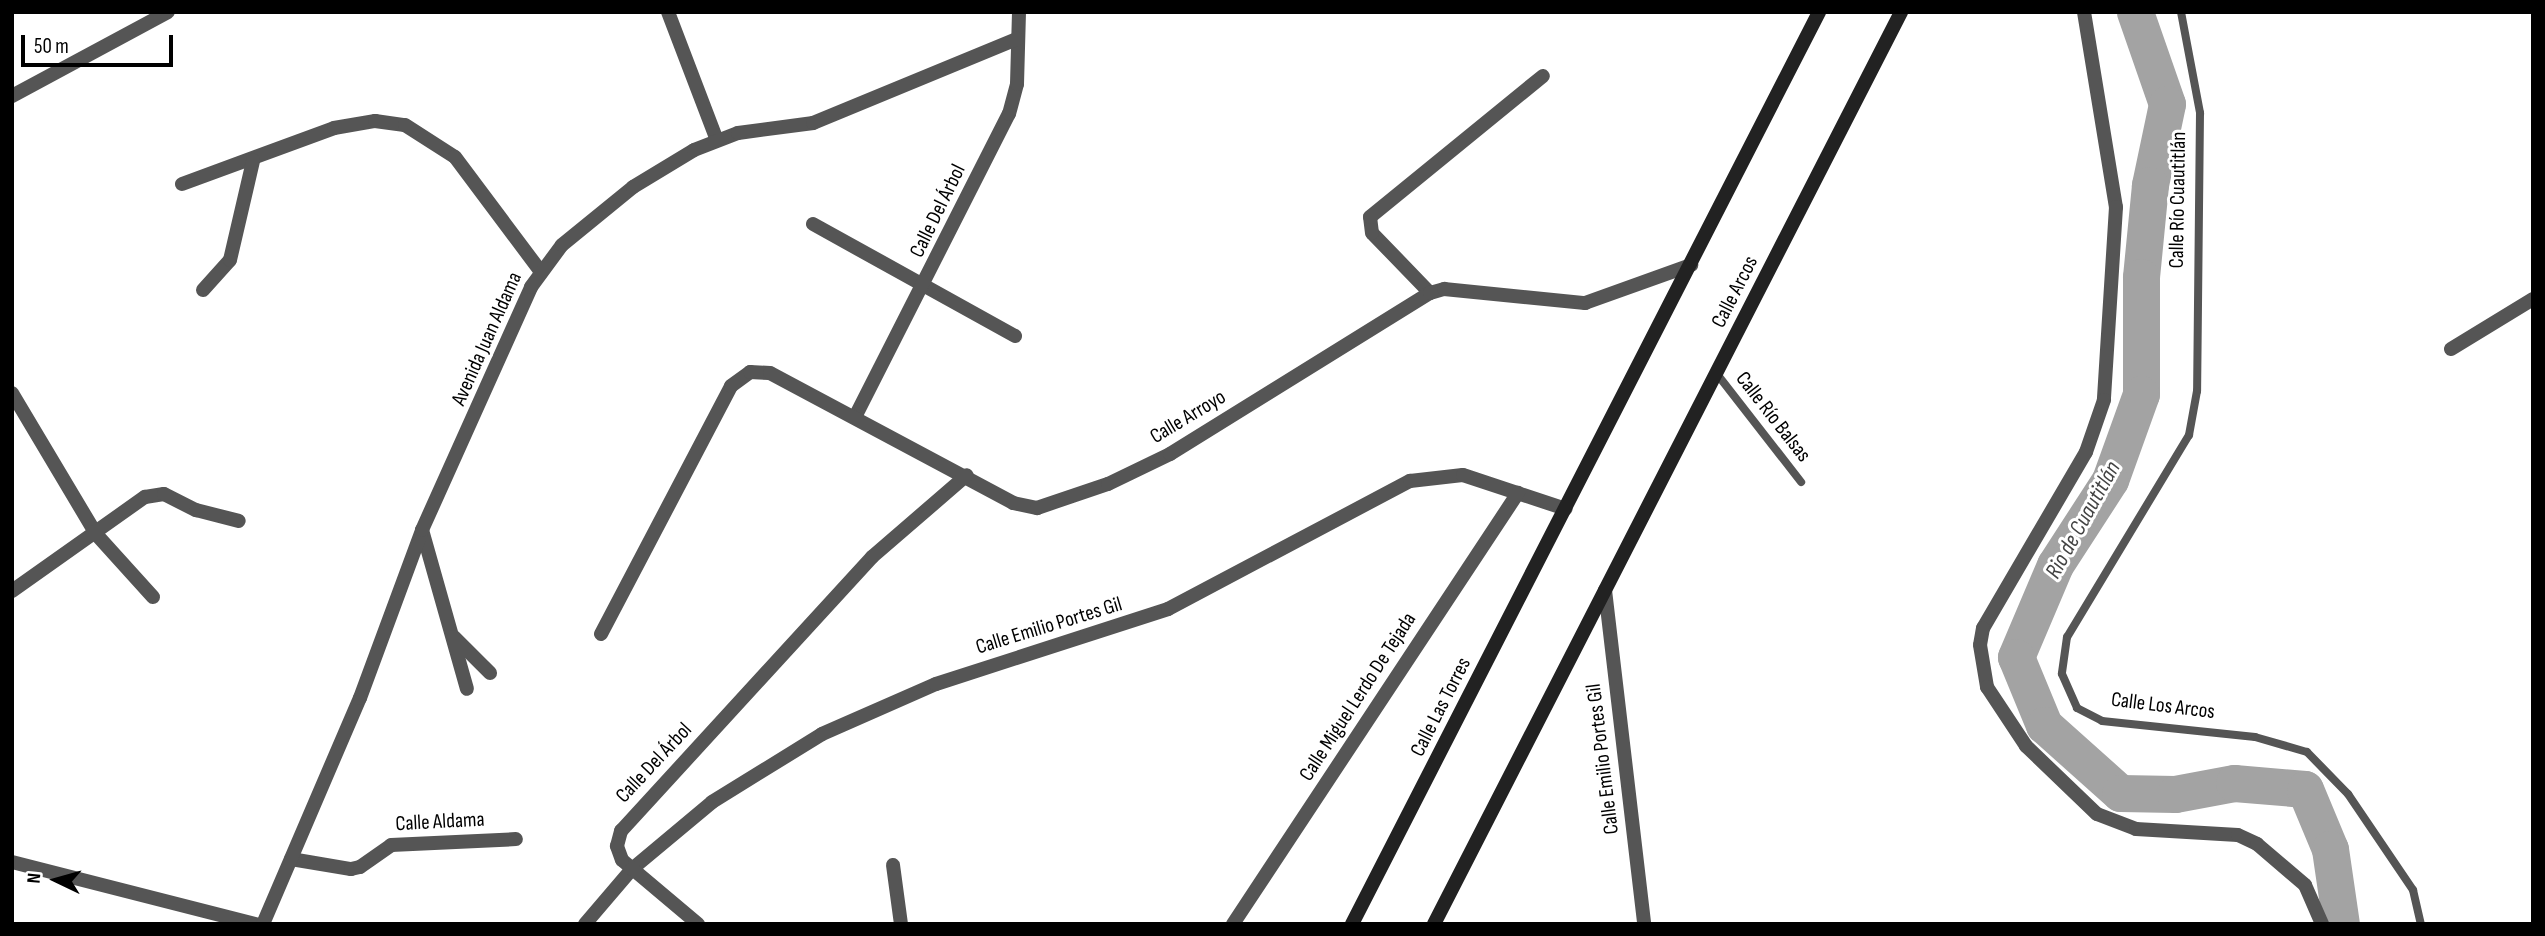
<!DOCTYPE html>
<html>
<head>
<meta charset="utf-8">
<style>
  body { margin:0 }
  #map { position:relative; width:2545px; height:936px; overflow:hidden; background:#fff; font-family:"Sofia Sans Condensed",sans-serif }
  div>[style] { position:absolute }
  .river>* { height:37px; margin:-18.5px; padding:0 18.5px; transform-origin:18.5px; border-radius:18.5px; background:#a3a3a3 }
  .lane>* { height:8px; margin:-4px; padding:0 4px; transform-origin:4px; border-radius:4px; background:#555 }
  .street>* { height:14px; margin:-7px; padding:0 7px; transform-origin:7px; border-radius:7px; background:#555 }
  .secondary>* { height:14px; margin:-7px; padding:0 7px; transform-origin:7px; border-radius:7px; background:#222 }
  span { translate:-50% -50%; white-space:nowrap; text-align:center; line-height:1.15; -webkit-text-stroke:6px #fff; paint-order:stroke }
  .street-label { font-size:21px; color:#000 }
  .water-label { font-size:23px; color:#444; font-style:italic }
  .frame { position:absolute; inset:0; border:14px solid #000; pointer-events:none }
  .north { position:absolute; left:21px; top:845px; width:70px; height:70px; -webkit-text-stroke:5px #fff; paint-order:stroke; rotate:275deg; font-size:19px; font-weight:700; line-height:28px; text-align:center; color:#000 }
  .north::after { content:''; display:block; margin:auto; width:24px; height:32px; background:#000; clip-path:polygon(50% 0,100% 100%,50% 72%,0 100%) }
  .scale { position:absolute; left:21px; top:35px; width:152px; height:32px; box-sizing:border-box; border:4px solid #000; border-top:0; padding-left:9px; font-size:21px; line-height:24px; white-space:nowrap; color:#000; -webkit-text-stroke:5px #fff; paint-order:stroke }
</style>
</head>
<body>
<div id="map">
  <div class="river">
    <i style="left:2135px;top:12px;width:97px;rotate:70.8deg"></i>
    <i style="left:2167px;top:104px;width:83px;rotate:101.9deg"></i>
    <i style="left:2150px;top:185px;width:92px;rotate:95.6deg"></i>
    <i style="left:2141px;top:277px;width:117px;rotate:90deg"></i>
    <i style="left:2141px;top:394px;width:91px;rotate:109.8deg"></i>
    <i style="left:2110px;top:480px;width:101px;rotate:122.9deg"></i>
    <i style="left:2055px;top:565px;width:100px;rotate:113deg"></i>
    <i style="left:2016px;top:657px;width:74px;rotate:67.6deg"></i>
    <i style="left:2044px;top:725px;width:102px;rotate:41.8deg"></i>
    <i style="left:2120px;top:793px;width:55px;rotate:1deg"></i>
    <i style="left:2175px;top:794px;width:60px;rotate:-10.6deg"></i>
    <i style="left:2234px;top:783px;width:71px;rotate:4.8deg"></i>
    <i style="left:2305px;top:789px;width:65px;rotate:67.4deg"></i>
    <i style="left:2330px;top:849px;width:76px;rotate:81.7deg"></i>
  </div>
  <div class="lane">
    <i style="left:2181px;top:12px;width:103px;rotate:79.3deg"></i>
    <i style="left:2200px;top:113px;width:278px;rotate:90.6deg"></i>
    <i style="left:2197px;top:391px;width:45px;rotate:100.3deg"></i>
    <i style="left:2189px;top:435px;width:236px;rotate:121.1deg"></i>
    <i style="left:2067px;top:637px;width:37px;rotate:98deg"></i>
    <i style="left:2062px;top:674px;width:37px;rotate:66deg"></i>
    <i style="left:2077px;top:708px;width:28px;rotate:27deg"></i>
    <i style="left:2102px;top:721px;width:154px;rotate:6deg"></i>
    <i style="left:2255px;top:737px;width:54px;rotate:16.1deg"></i>
    <i style="left:2307px;top:752px;width:59px;rotate:45.7deg"></i>
    <i style="left:2348px;top:794px;width:116px;rotate:55.9deg"></i>
    <i style="left:2413px;top:890px;width:35px;rotate:77deg"></i>
    <i style="left:1717px;top:374px;width:137px;rotate:52.1deg"></i>
  </div>
  <div class="street">
    <i style="left:668px;top:12px;width:137px;rotate:69.1deg"></i>
    <i style="left:2084px;top:12px;width:198px;rotate:80.7deg"></i>
    <i style="left:2116px;top:207px;width:193px;rotate:93.6deg"></i>
    <i style="left:2104px;top:400px;width:55px;rotate:109.1deg"></i>
    <i style="left:2086px;top:452px;width:204px;rotate:120.3deg"></i>
    <i style="left:1983px;top:628px;width:17px;rotate:100deg"></i>
    <i style="left:1980px;top:645px;width:43px;rotate:80.5deg"></i>
    <i style="left:1987px;top:687px;width:71px;rotate:56.5deg"></i>
    <i style="left:2026px;top:746px;width:98px;rotate:43.8deg"></i>
    <i style="left:2097px;top:814px;width:42px;rotate:21deg"></i>
    <i style="left:2136px;top:829px;width:102px;rotate:3.4deg"></i>
    <i style="left:2238px;top:835px;width:21px;rotate:25deg"></i>
    <i style="left:2257px;top:844px;width:63px;rotate:40.5deg"></i>
    <i style="left:2305px;top:885px;width:43px;rotate:66.4deg"></i>
    <i style="left:12px;top:96px;width:177px;rotate:-28.3deg"></i>
    <i style="left:182px;top:184px;width:162px;rotate:-20.2deg"></i>
    <i style="left:334px;top:128px;width:42px;rotate:-9.7deg"></i>
    <i style="left:375px;top:121px;width:30px;rotate:8deg"></i>
    <i style="left:405px;top:125px;width:59px;rotate:32.6deg"></i>
    <i style="left:455px;top:157px;width:144px;rotate:53.2deg"></i>
    <i style="left:813px;top:224px;width:231px;rotate:29deg"></i>
    <i style="left:203px;top:290px;width:40px;rotate:-48deg"></i>
    <i style="left:230px;top:260px;width:102px;rotate:-76.9deg"></i>
    <i style="left:1430px;top:293px;width:83px;rotate:-134deg"></i>
    <i style="left:1372px;top:233px;width:16px;rotate:-97deg"></i>
    <i style="left:1370px;top:217px;width:223px;rotate:-39.2deg"></i>
    <i style="left:2451px;top:349px;width:96px;rotate:-31.4deg"></i>
    <i style="left:12px;top:393px;width:164px;rotate:59.2deg"></i>
    <i style="left:96px;top:534px;width:85px;rotate:47.9deg"></i>
    <i style="left:855px;top:417px;width:340px;rotate:-63.1deg"></i>
    <i style="left:1009px;top:114px;width:31px;rotate:-75deg"></i>
    <i style="left:1017px;top:84px;width:72px;rotate:-88.4deg"></i>
    <i style="left:422px;top:530px;width:165px;rotate:74.2deg"></i>
    <i style="left:1605px;top:590px;width:336px;rotate:83.3deg"></i>
    <i style="left:12px;top:591px;width:163px;rotate:-35.3deg"></i>
    <i style="left:145px;top:497px;width:19px;rotate:-9deg"></i>
    <i style="left:164px;top:494px;width:36px;rotate:27deg"></i>
    <i style="left:196px;top:510px;width:44px;rotate:14.3deg"></i>
    <i style="left:601px;top:634px;width:280px;rotate:-62.3deg"></i>
    <i style="left:731px;top:386px;width:24px;rotate:-36deg"></i>
    <i style="left:750px;top:372px;width:20px;rotate:3deg"></i>
    <i style="left:770px;top:373px;width:276px;rotate:28.1deg"></i>
    <i style="left:1013px;top:503px;width:25px;rotate:12deg"></i>
    <i style="left:1037px;top:508px;width:75px;rotate:-18.7deg"></i>
    <i style="left:1108px;top:484px;width:69px;rotate:-25.8deg"></i>
    <i style="left:1170px;top:454px;width:306px;rotate:-31.8deg"></i>
    <i style="left:1430px;top:293px;width:15px;rotate:-16deg"></i>
    <i style="left:1444px;top:289px;width:142px;rotate:5.7deg"></i>
    <i style="left:1585px;top:303px;width:113px;rotate:-19.7deg"></i>
    <i style="left:454px;top:637px;width:51px;rotate:45deg"></i>
    <i style="left:291px;top:859px;width:61px;rotate:9.5deg"></i>
    <i style="left:351px;top:869px;width:9px;rotate:-13deg"></i>
    <i style="left:360px;top:867px;width:38px;rotate:-35deg"></i>
    <i style="left:391px;top:845px;width:125px;rotate:-2.7deg"></i>
    <i style="left:12px;top:862px;width:252px;rotate:14.3deg"></i>
    <i style="left:893px;top:865px;width:60px;rotate:82.3deg"></i>
    <i style="left:263px;top:924px;width:246px;rotate:-66.8deg"></i>
    <i style="left:360px;top:698px;width:179px;rotate:-69.7deg"></i>
    <i style="left:422px;top:530px;width:266px;rotate:-65.8deg"></i>
    <i style="left:531px;top:287px;width:52px;rotate:-53.6deg"></i>
    <i style="left:562px;top:245px;width:92px;rotate:-39.2deg"></i>
    <i style="left:633px;top:187px;width:71px;rotate:-31.2deg"></i>
    <i style="left:694px;top:150px;width:47px;rotate:-21.1deg"></i>
    <i style="left:738px;top:133px;width:76px;rotate:-7.6deg"></i>
    <i style="left:813px;top:123px;width:221px;rotate:-22.4deg"></i>
    <i style="left:585px;top:924px;width:72px;rotate:-49.5deg"></i>
    <i style="left:632px;top:869px;width:104px;rotate:-39.9deg"></i>
    <i style="left:712px;top:802px;width:129px;rotate:-31.7deg"></i>
    <i style="left:822px;top:734px;width:124px;rotate:-23.7deg"></i>
    <i style="left:936px;top:684px;width:244px;rotate:-17.9deg"></i>
    <i style="left:1168px;top:609px;width:274px;rotate:-27.9deg"></i>
    <i style="left:1410px;top:481px;width:53px;rotate:-6.5deg"></i>
    <i style="left:1463px;top:475px;width:108px;rotate:18.3deg"></i>
    <i style="left:698px;top:924px;width:99px;rotate:-139.9deg"></i>
    <i style="left:622px;top:860px;width:15px;rotate:-110deg"></i>
    <i style="left:617px;top:846px;width:16px;rotate:-75deg"></i>
    <i style="left:621px;top:831px;width:372px;rotate:-47.5deg"></i>
    <i style="left:872px;top:557px;width:125px;rotate:-40.8deg"></i>
    <i style="left:1233px;top:924px;width:517px;rotate:-56.53deg"></i>
  </div>
  <div class="secondary">
    <i style="left:1352px;top:924px;width:1025px;rotate:-62.88deg"></i>
    <i style="left:1434px;top:924px;width:1025px;rotate:-62.88deg"></i>
  </div>
  <div class="street-label">
    <span style="left:2178px;top:200px;rotate:-89deg">Calle Río Cuautitlán</span>
    <span style="left:938px;top:211px;rotate:-64deg">Calle Del Árbol</span>
    <span style="left:1735px;top:292px;rotate:-63deg">Calle Arcos</span>
    <span style="left:487px;top:339px;rotate:-66deg">Avenida Juan Aldama</span>
    <span style="left:1188px;top:417px;rotate:-31deg">Calle Arroyo</span>
    <span style="left:1773px;top:417px;rotate:52deg">Calle Río Balsas</span>
    <span style="left:1049px;top:626px;rotate:-17deg">Calle Emilio Portes Gil</span>
    <span style="left:1358px;top:697px;rotate:-57deg">Calle Miguel Lerdo De Tejada</span>
    <span style="left:2163px;top:706px;rotate:7deg">Calle Los Arcos</span>
    <span style="left:1441px;top:707px;rotate:-63deg">Calle Las Torres</span>
    <span style="left:1603px;top:759px;rotate:-97deg">Calle Emilio Portes Gil</span>
    <span style="left:654px;top:763px;rotate:-47deg">Calle Del Árbol</span>
    <span style="left:440px;top:822px;rotate:-3deg">Calle Aldama</span>
  </div>
  <div class="water-label">
    <span style="left:2083px;top:520px;rotate:-61deg">Rio de Cuautitlán</span>
  </div>
  <div class="frame"></div>
  <div class="north">N</div>
  <div class="scale">50 m</div>
</div>
</body>
</html>
